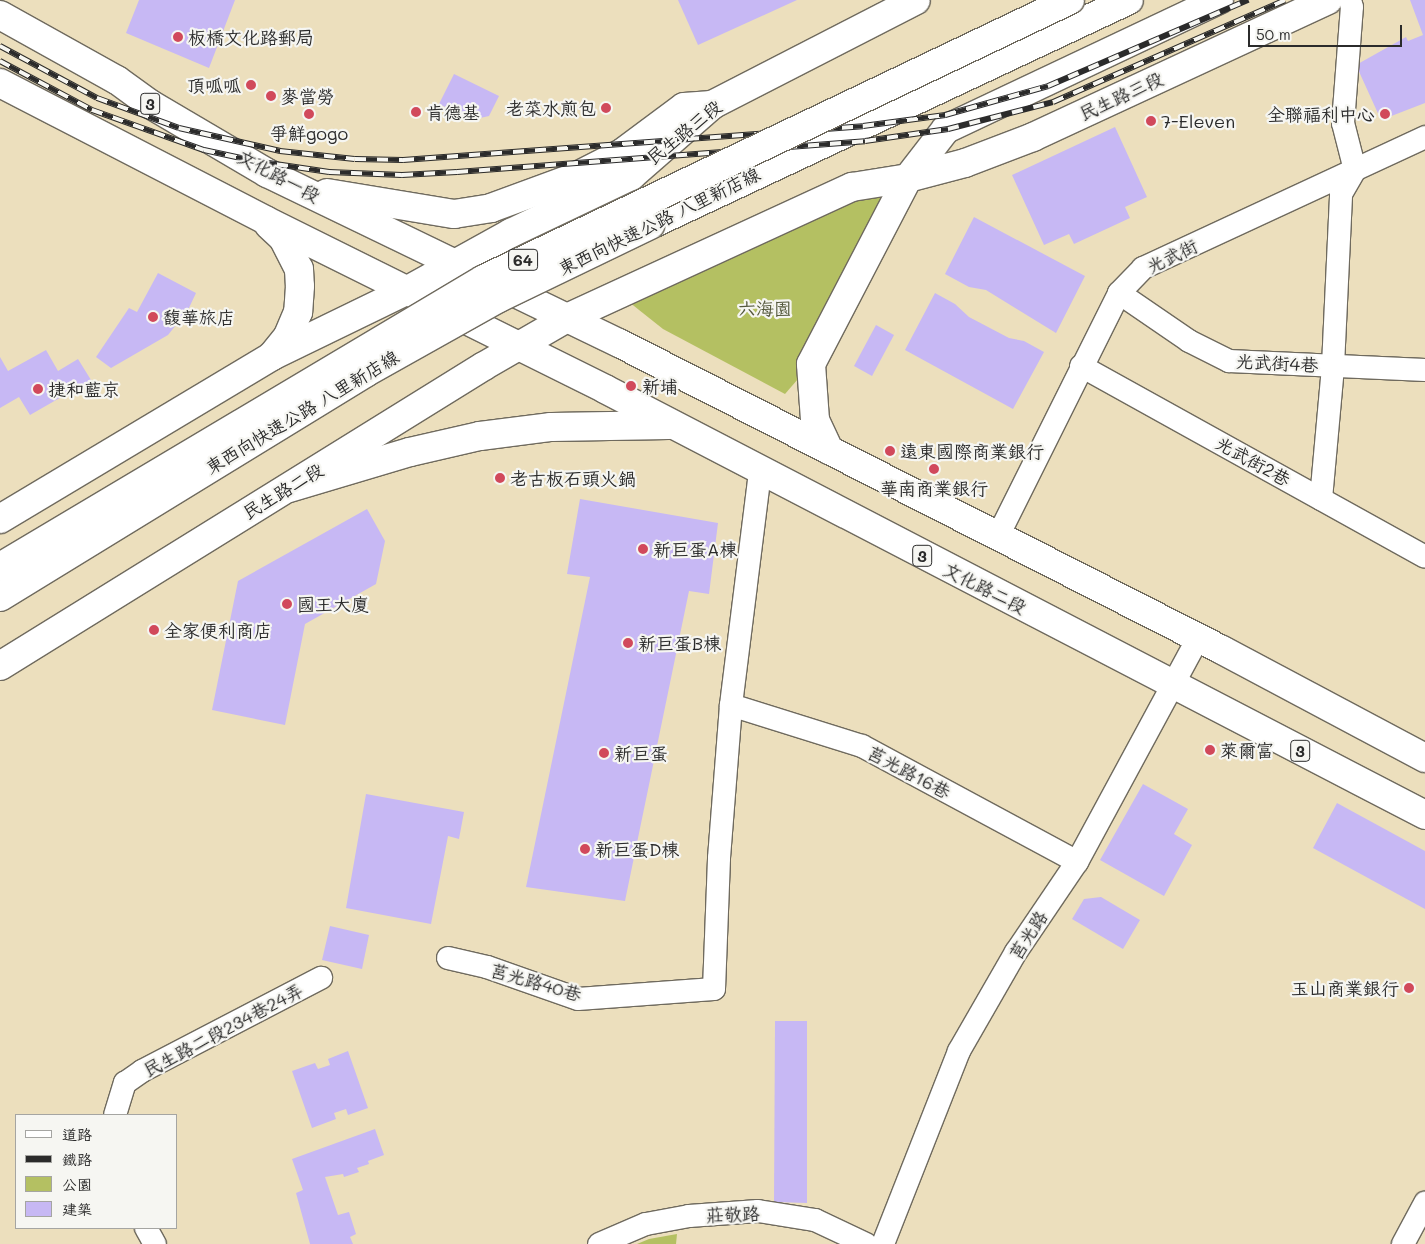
<!DOCTYPE html>
<html>
<head>
<meta charset="utf-8">
<style>
  body { margin:0 }
  #map { position:relative; width:1425px; height:1244px; overflow:hidden; background:#ecdfbd; font-family:Mali,"LXGW WenKai TC",sans-serif }
  div>[style] { position:absolute }
  .green>* { inset:0; background:#b4c062 }
  .building>* { inset:0; background:#c7b8f4 }
  .roads { filter:drop-shadow(1px 0 #6f6a5e) drop-shadow(-1px 0 #6f6a5e) drop-shadow(0 1px #6f6a5e) drop-shadow(0 -1px #6f6a5e) }
  .street>* { height:22px; margin:-11px; padding:0 11px; transform-origin:11px; border-radius:11px; background:#fff }
  .secondary>* { height:28px; margin:-14px; padding:0 14px; transform-origin:14px; border-radius:14px; background:#fff }
  .primary>* { height:28px; margin:-14px; padding:0 14px; transform-origin:14px; border-radius:14px; background:#fff }
  .highway>* { height:28px; margin:-14px; padding:0 14px; transform-origin:14px; border-radius:14px; background:#fff }
  .rail>* { height:5.5px; margin-top:-2.75px; transform-origin:0; background:repeating-linear-gradient(90deg,#f6f6f2 0 11px,#2b2b2b 0 22px); box-sizing:border-box; border-block:1px solid #2b2b2b }
  .bridges { filter:drop-shadow(1px 0 #6f6a5e) drop-shadow(-1px 0 #6f6a5e) drop-shadow(0 1px #6f6a5e) drop-shadow(0 -1px #6f6a5e) }
  .highway-bridge>* { height:28px; margin:-14px; padding:0 14px; transform-origin:14px; border-radius:14px; background:#fff }
  .dots>* { width:14px; height:14px; translate:-50% -50%; box-sizing:border-box; border:2px solid #f6f6f2; border-radius:50% }
  span { translate:-50% -50%; white-space:nowrap; text-align:center; line-height:1.15; -webkit-text-stroke:4.5px #f6f6f2; paint-order:stroke }
  .shield-label span { padding:1px 4px; background:#f6f6f2; border:1px solid; border-radius:4px; -webkit-text-stroke-width:0 }
  .shield-label { font-size:16px; color:#2b2b2b; font-weight:700 }
  .poi-label { font-size:18px; color:#2b2b2b }
  .left { translate:0 -50%; text-align:left }
  .right { translate:-100% -50%; text-align:right }
  .street-label { font-size:18px; color:#2b2b2b }
  .park-label { font-size:18px; color:#54583c }
  .legend { position:absolute; left:15px; top:1114px; width:162px; height:115px; box-sizing:border-box; background:#f6f6f2; border:1px solid #a5a5a2; margin:0; padding:6px 9px; list-style:none; font-size:15px; color:#2b2b2b }
  .legend li { display:flex; align-items:center; gap:10px; height:25px }
  .legend b { width:25px; border:1px solid #a5a5a2 }
  .scale { position:absolute; left:1248px; top:25px; width:154px; height:22px; box-sizing:border-box; border:2px solid #2b2b2b; border-top:0; padding-left:6px; font-size:15px; line-height:18px; white-space:nowrap; color:#2b2b2b; -webkit-text-stroke:4px #f6f6f2; paint-order:stroke }
</style>
</head>
<body>
<div id="map">
  <div class="green">
    <i style="clip-path:polygon(908px 178px,811px 364px,785px 394px,663px 329px,629px 302px,852px 187px)"></i>
    <i style="clip-path:polygon(677px 1234px,676px 1244px,637px 1244px,649px 1239px)"></i>
  </div>
  <div class="building">
    <i style="clip-path:polygon(139px 0,235px 0,209px 68px,126px 33px)"></i>
    <i style="clip-path:polygon(678px 0,797px 0,698px 45px)"></i>
    <i style="clip-path:polygon(1410px 0,1425px 0,1425px 103px,1381px 120px,1356px 65px,1406px 37px,1408px 41px,1423px 35px)"></i>
    <i style="clip-path:polygon(454px 74px,499px 96px,489px 116px,471px 120px,439px 104px)"></i>
    <i style="clip-path:polygon(1115px 127px,1147px 197px,1125px 207px,1130px 218px,1074px 244px,1069px 234px,1044px 245px,1012px 175px)"></i>
    <i style="clip-path:polygon(974px 217px,1085px 276px,1056px 333px,986px 290px,969px 287px,945px 274px)"></i>
    <i style="clip-path:polygon(158px 273px,196px 293px,188px 310px,168px 335px,111px 368px,96px 357px,129px 308px,137px 312px)"></i>
    <i style="clip-path:polygon(935px 293px,955px 304px,969px 317px,1009px 338px,1024px 341px,1044px 352px,1013px 409px,905px 350px)"></i>
    <i style="clip-path:polygon(876px 325px,894px 335px,872px 376px,854px 366px)"></i>
    <i style="clip-path:polygon(46px 350px,58px 371px,78px 359px,91px 380px,30px 415px,19px 397px,0 408px,0 357px,8px 371px)"></i>
    <i style="clip-path:polygon(580px 499px,718px 523px,709px 594px,689px 591px,625px 901px,526px 887px,590px 577px,567px 574px)"></i>
    <i style="clip-path:polygon(367px 509px,385px 541px,376px 584px,305px 624px,285px 725px,212px 710px,238px 581px)"></i>
    <i style="clip-path:polygon(1143px 784px,1188px 809px,1174px 834px,1192px 845px,1164px 896px,1100px 860px)"></i>
    <i style="clip-path:polygon(366px 794px,464px 812px,459px 839px,448px 836px,431px 924px,346px 908px)"></i>
    <i style="clip-path:polygon(1337px 803px,1425px 851px,1425px 909px,1313px 848px)"></i>
    <i style="clip-path:polygon(1101px 897px,1140px 920px,1123px 949px,1072px 919px,1084px 899px)"></i>
    <i style="clip-path:polygon(330px 926px,369px 935px,362px 969px,322px 960px)"></i>
    <i style="clip-path:polygon(775px 1021px,807px 1021px,807px 1203px,774px 1202px)"></i>
    <i style="clip-path:polygon(348px 1051px,368px 1108px,348px 1115px,346px 1109px,334px 1113px,336px 1119px,312px 1128px,292px 1071px,315px 1063px,318px 1069px,330px 1065px,328px 1059px)"></i>
    <i style="clip-path:polygon(375px 1129px,384px 1155px,368px 1161px,369px 1164px,357px 1168px,359px 1172px,344px 1177px,343px 1174px,325px 1177px,338px 1215px,349px 1212px,356px 1234px,350px 1237px,353px 1244px,310px 1244px,296px 1193px,303px 1190px,292px 1159px)"></i>
  </div>
  <div class="roads">
    <div class="street">
      <i style="left:1119px;top:293px;width:85px;rotate:34.4deg"></i>
      <i style="left:1189px;top:341px;width:45px;rotate:26.6deg"></i>
      <i style="left:1229px;top:361px;width:196px;rotate:2.6deg"></i>
      <i style="left:1081px;top:366px;width:393px;rotate:29deg"></i>
      <i style="left:1321px;top:499px;width:134px;rotate:-84.8deg"></i>
      <i style="left:1333px;top:366px;width:172px;rotate:-87.3deg"></i>
      <i style="left:1341px;top:194px;width:28px;rotate:-60deg"></i>
      <i style="left:1355px;top:170px;width:49px;rotate:-104.3deg"></i>
      <i style="left:1343px;top:123px;width:116px;rotate:-85.6deg"></i>
      <i style="left:1352px;top:7px;width:7px;rotate:-106deg"></i>
      <i style="left:997px;top:538px;width:274px;rotate:-63.5deg"></i>
      <i style="left:1119px;top:293px;width:35px;rotate:-46deg"></i>
      <i style="left:1143px;top:268px;width:311px;rotate:-24.9deg"></i>
      <i style="left:731px;top:705px;width:137px;rotate:17.4deg"></i>
      <i style="left:862px;top:746px;width:244px;rotate:28.3deg"></i>
      <i style="left:448px;top:958px;width:40px;rotate:13deg"></i>
      <i style="left:487px;top:967px;width:96px;rotate:19.4deg"></i>
      <i style="left:578px;top:999px;width:136px;rotate:-4.2deg"></i>
      <i style="left:714px;top:989px;width:131px;rotate:-87.8deg"></i>
      <i style="left:719px;top:858px;width:153px;rotate:-85.5deg"></i>
      <i style="left:731px;top:705px;width:235px;rotate:-82.9deg"></i>
      <i style="left:115px;top:1115px;width:34px;rotate:-73deg"></i>
      <i style="left:125px;top:1083px;width:21px;rotate:-35deg"></i>
      <i style="left:142px;top:1071px;width:202px;rotate:-27.5deg"></i>
      <i style="left:146px;top:1228px;width:18px;rotate:61deg"></i>
      <i style="left:599px;top:1244px;width:51px;rotate:-23.1deg"></i>
      <i style="left:646px;top:1224px;width:44px;rotate:-10.5deg"></i>
      <i style="left:689px;top:1216px;width:69px;rotate:-4.1deg"></i>
      <i style="left:758px;top:1211px;width:58px;rotate:9deg"></i>
      <i style="left:815px;top:1220px;width:56px;rotate:25.2deg"></i>
      <i style="left:883px;top:1244px;width:207px;rotate:-68.5deg"></i>
      <i style="left:959px;top:1051px;width:114px;rotate:-60.1deg"></i>
      <i style="left:1016px;top:952px;width:109px;rotate:-55.9deg"></i>
      <i style="left:1077px;top:862px;width:255px;rotate:-61.6deg"></i>
      <i style="left:1403px;top:1244px;width:47px;rotate:-61.8deg"></i>
    </div>
    <div class="secondary">
      <i style="left:908px;top:178px;width:62px;rotate:-52.2deg"></i>
      <i style="left:946px;top:129px;width:302px;rotate:-25.3deg"></i>
      <i style="left:0;top:519px;width:317px;rotate:-30.9deg"></i>
      <i style="left:272px;top:356px;width:151px;rotate:-25.9deg"></i>
      <i style="left:408px;top:290px;width:118px;rotate:-29deg"></i>
      <i style="left:511px;top:233px;width:133px;rotate:-25.4deg"></i>
      <i style="left:631px;top:176px;width:108px;rotate:-41.2deg"></i>
      <i style="left:712px;top:105px;width:229px;rotate:-27.2deg"></i>
      <i style="left:0;top:666px;width:569px;rotate:-31.79deg"></i>
      <i style="left:484px;top:366px;width:96px;rotate:-30deg"></i>
      <i style="left:567px;top:318px;width:314px;rotate:-24.7deg"></i>
      <i style="left:852px;top:187px;width:57px;rotate:-9.1deg"></i>
      <i style="left:908px;top:178px;width:59px;rotate:-14.7deg"></i>
      <i style="left:965px;top:163px;width:73px;rotate:-20.9deg"></i>
      <i style="left:1033px;top:137px;width:325px;rotate:-24.9deg"></i>
    </div>
    <div class="primary">
      <i style="left:0;top:15px;width:134px;rotate:29.1deg"></i>
      <i style="left:117px;top:80px;width:41px;rotate:36deg"></i>
      <i style="left:150px;top:104px;width:136px;rotate:30.5deg"></i>
      <i style="left:267px;top:173px;width:391px;rotate:25.8deg"></i>
      <i style="left:619px;top:343px;width:677px;rotate:26.98deg"></i>
      <i style="left:1222px;top:650px;width:230px;rotate:28deg"></i>
      <i style="left:0;top:83px;width:298px;rotate:27.3deg"></i>
      <i style="left:265px;top:220px;width:380px;rotate:26.4deg"></i>
      <i style="left:605px;top:389px;width:924px;rotate:27.45deg"></i>
      <i style="left:327px;top:193px;width:129px;rotate:9.4deg"></i>
      <i style="left:454px;top:214px;width:37px;rotate:-9deg"></i>
      <i style="left:491px;top:208px;width:90px;rotate:-20.3deg"></i>
      <i style="left:575px;top:177px;width:53px;rotate:-27.1deg"></i>
      <i style="left:622px;top:153px;width:77px;rotate:-36.6deg"></i>
      <i style="left:684px;top:107px;width:28px;rotate:-4deg"></i>
      <i style="left:269px;top:225px;width:19px;rotate:43deg"></i>
      <i style="left:283px;top:238px;width:35px;rotate:63deg"></i>
      <i style="left:299px;top:269px;width:17px;rotate:87deg"></i>
      <i style="left:300px;top:286px;width:26px;rotate:94deg"></i>
      <i style="left:298px;top:312px;width:26px;rotate:113deg"></i>
      <i style="left:288px;top:336px;width:26px;rotate:129deg"></i>
      <i style="left:829px;top:450px;width:33px;rotate:-115deg"></i>
      <i style="left:815px;top:420px;width:56px;rotate:-94.1deg"></i>
      <i style="left:811px;top:364px;width:210px;rotate:-62.5deg"></i>
      <i style="left:289px;top:488px;width:126px;rotate:-16.6deg"></i>
      <i style="left:410px;top:452px;width:72px;rotate:-12.9deg"></i>
      <i style="left:480px;top:436px;width:72px;rotate:-7.2deg"></i>
      <i style="left:551px;top:427px;width:118px;rotate:-1deg"></i>
    </div>
    <div class="highway">
      <i style="left:650px;top:225px;width:529px;rotate:-25.16deg"></i>
    </div>
  </div>
  <div class="rail">
    <i style="left:0;top:46px;width:110px;rotate:28.2deg"></i>
    <i style="left:97px;top:98px;width:87px;rotate:20.1deg"></i>
    <i style="left:179px;top:128px;width:104px;rotate:12.8deg"></i>
    <i style="left:280px;top:151px;width:75px;rotate:6.1deg"></i>
    <i style="left:355px;top:159px;width:48px;rotate:1.2deg"></i>
    <i style="left:403px;top:160px;width:461px;rotate:-4.2deg"></i>
    <i style="left:863px;top:126px;width:83px;rotate:-7.6deg"></i>
    <i style="left:945px;top:115px;width:107px;rotate:-15.7deg"></i>
    <i style="left:1048px;top:86px;width:218px;rotate:-23.3deg"></i>
    <i style="left:0;top:61px;width:104px;rotate:28deg"></i>
    <i style="left:92px;top:110px;width:119px;rotate:19.7deg"></i>
    <i style="left:204px;top:150px;width:52px;rotate:12.2deg"></i>
    <i style="left:255px;top:161px;width:75px;rotate:8.5deg"></i>
    <i style="left:329px;top:172px;width:73px;rotate:2.4deg"></i>
    <i style="left:402px;top:175px;width:55px;rotate:-3.1deg"></i>
    <i style="left:457px;top:172px;width:409px;rotate:-4.3deg"></i>
    <i style="left:865px;top:141px;width:84px;rotate:-8.2deg"></i>
    <i style="left:948px;top:129px;width:108px;rotate:-14.4deg"></i>
    <i style="left:1053px;top:102px;width:253px;rotate:-23.7deg"></i>
  </div>
  <div class="bridges">
    <div class="highway-bridge">
      <i style="left:0;top:567px;width:563px;rotate:-30.75deg"></i>
      <i style="left:484px;top:279px;width:649px;rotate:-25.46deg"></i>
      <i style="left:0;top:597px;width:430px;rotate:-31.5deg"></i>
      <i style="left:367px;top:372px;width:151px;rotate:-29.3deg"></i>
      <i style="left:499px;top:298px;width:168px;rotate:-25.8deg"></i>
    </div>
  </div>
  <div class="dots">
    <i style="left:178px;top:37px;background:#d1495b"></i>
    <i style="left:251px;top:85px;background:#d1495b"></i>
    <i style="left:271px;top:96px;background:#d1495b"></i>
    <i style="left:606px;top:108px;background:#d1495b"></i>
    <i style="left:416px;top:112px;background:#d1495b"></i>
    <i style="left:309px;top:114px;background:#d1495b"></i>
    <i style="left:1385px;top:114px;background:#d1495b"></i>
    <i style="left:1151px;top:121px;background:#d1495b"></i>
    <i style="left:153px;top:317px;background:#d1495b"></i>
    <i style="left:631px;top:386px;background:#d1495b"></i>
    <i style="left:38px;top:389px;background:#d1495b"></i>
    <i style="left:890px;top:451px;background:#d1495b"></i>
    <i style="left:934px;top:469px;background:#d1495b"></i>
    <i style="left:500px;top:478px;background:#d1495b"></i>
    <i style="left:643px;top:549px;background:#d1495b"></i>
    <i style="left:287px;top:604px;background:#d1495b"></i>
    <i style="left:154px;top:630px;background:#d1495b"></i>
    <i style="left:628px;top:643px;background:#d1495b"></i>
    <i style="left:1210px;top:750px;background:#d1495b"></i>
    <i style="left:604px;top:753px;background:#d1495b"></i>
    <i style="left:585px;top:849px;background:#d1495b"></i>
    <i style="left:1409px;top:988px;background:#d1495b"></i>
  </div>
  <div class="shield-label">
    <span style="left:150px;top:104px">3</span>
    <span style="left:523px;top:260px">64</span>
    <span style="left:922px;top:556px">3</span>
    <span style="left:1300px;top:751px">3</span>
  </div>
  <div class="poi-label">
    <span class="left" style="left:188px;top:37px">板橋文化路郵局</span>
    <span class="right" style="left:241px;top:85px">頂呱呱</span>
    <span class="left" style="left:281px;top:96px">麥當勞</span>
    <span class="right" style="left:596px;top:108px">老菜水煎包</span>
    <span class="left" style="left:426px;top:112px">肯德基</span>
    <span class="right" style="left:1375px;top:114px">全聯福利中心</span>
    <span class="left" style="left:1161px;top:121px">7-Eleven</span>
    <span style="left:309px;top:133px">爭鮮gogo</span>
    <span class="left" style="left:163px;top:317px">馥華旅店</span>
    <span class="left" style="left:642px;top:386px">新埔</span>
    <span class="left" style="left:48px;top:389px">捷和藍京</span>
    <span class="left" style="left:900px;top:451px">遠東國際商業銀行</span>
    <span class="left" style="left:510px;top:478px">老古板石頭火鍋</span>
    <span style="left:934px;top:488px">華南商業銀行</span>
    <span class="left" style="left:653px;top:549px">新巨蛋A棟</span>
    <span class="left" style="left:297px;top:604px">國王大廈</span>
    <span class="left" style="left:164px;top:630px">全家便利商店</span>
    <span class="left" style="left:638px;top:643px">新巨蛋B棟</span>
    <span class="left" style="left:1220px;top:750px">萊爾富</span>
    <span class="left" style="left:614px;top:753px">新巨蛋</span>
    <span class="left" style="left:595px;top:849px">新巨蛋D棟</span>
    <span class="right" style="left:1399px;top:988px">玉山商業銀行</span>
  </div>
  <div class="street-label">
    <span style="left:1121px;top:96px;rotate:-25deg">民生路三段</span>
    <span style="left:684px;top:132px;rotate:-39deg">民生路三段</span>
    <span style="left:279px;top:176px;rotate:28deg">文化路一段</span>
    <span style="left:659px;top:221px;rotate:-26deg">東西向快速公路 八里新店線</span>
    <span style="left:1172px;top:256px;rotate:-26deg">光武街</span>
    <span style="left:1277px;top:363px;rotate:3deg">光武街4巷</span>
    <span style="left:302px;top:412px;rotate:-31deg">東西向快速公路 八里新店線</span>
    <span style="left:1253px;top:461px;rotate:29deg">光武街2巷</span>
    <span style="left:283px;top:491px;rotate:-31deg">民生路二段</span>
    <span style="left:985px;top:588px;rotate:27deg">文化路二段</span>
    <span style="left:909px;top:772px;rotate:28deg">莒光路16巷</span>
    <span style="left:1028px;top:935px;rotate:-57deg">莒光路</span>
    <span style="left:536px;top:982px;rotate:16deg">莒光路40巷</span>
    <span style="left:223px;top:1030px;rotate:-28deg">民生路二段234巷24弄</span>
    <span style="left:733px;top:1214px;rotate:-2deg">莊敬路</span>
  </div>
  <div class="park-label">
    <span style="left:765px;top:308px">六海園</span>
  </div>
  <ul class="legend">
  <li><b style="height:6px;background:#fff"></b>道路</li>
  <li><b style="height:6px;background:#2b2b2b"></b>鐵路</li>
  <li><b style="height:14px;background:#b4c062"></b>公園</li>
  <li><b style="height:14px;background:#c7b8f4"></b>建築</li>
  </ul>
  <div class="scale">50 m</div>
</div>
</body>
</html>
